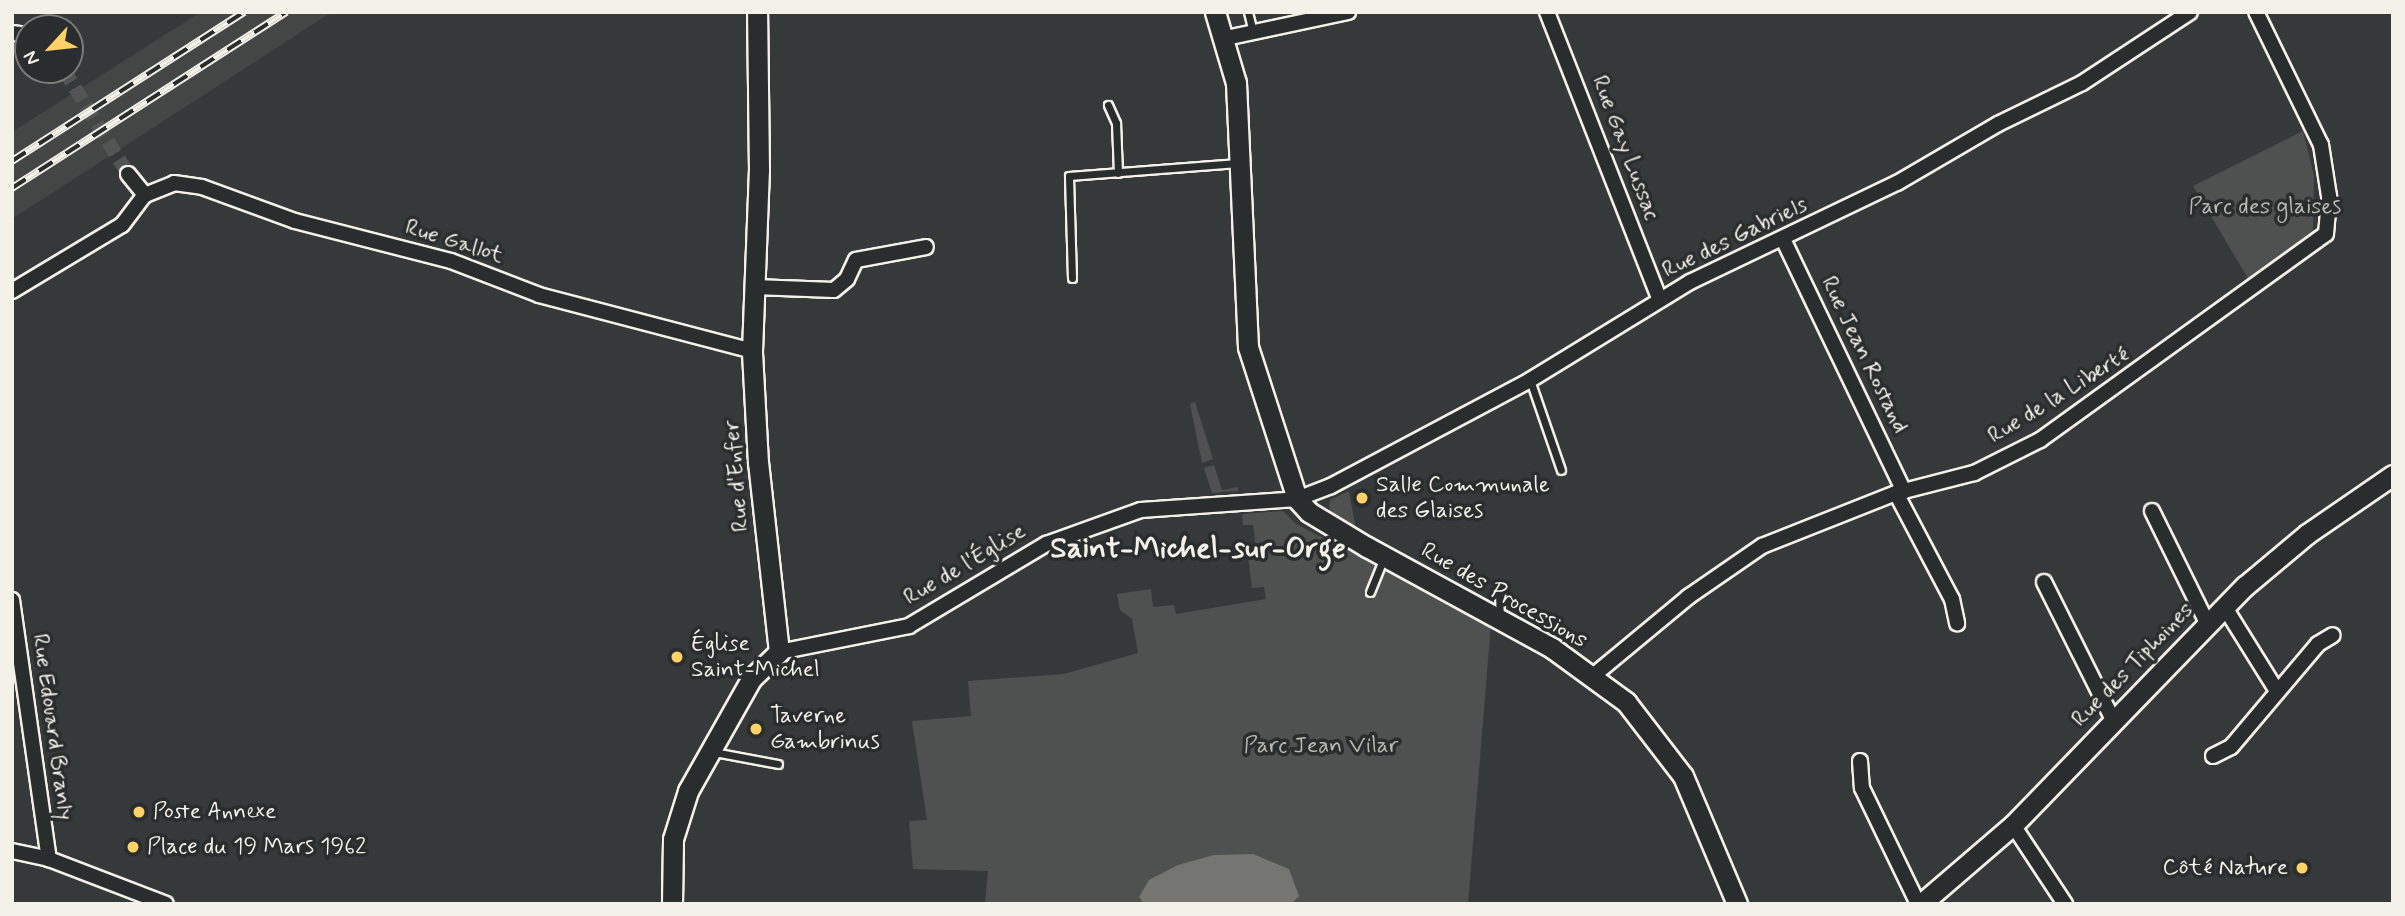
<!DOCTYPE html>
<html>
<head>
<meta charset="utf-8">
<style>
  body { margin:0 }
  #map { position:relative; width:2405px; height:916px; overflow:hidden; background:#363939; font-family:Mynerve,sans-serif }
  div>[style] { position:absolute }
  .built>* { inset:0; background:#434645 }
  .green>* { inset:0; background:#4e514f }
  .water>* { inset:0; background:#757572 }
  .street-tunnel>* { height:14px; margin-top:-7px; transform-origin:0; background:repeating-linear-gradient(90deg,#525553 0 14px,transparent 0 21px) }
  .roads { filter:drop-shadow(2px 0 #f4f1e8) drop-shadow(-2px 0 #f4f1e8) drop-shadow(0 2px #f4f1e8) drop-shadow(0 -2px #f4f1e8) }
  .lane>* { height:7px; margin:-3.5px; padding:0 3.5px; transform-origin:3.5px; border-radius:3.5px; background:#2a2d2e }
  .street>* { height:14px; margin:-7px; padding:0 7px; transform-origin:7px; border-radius:7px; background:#2a2d2e }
  .secondary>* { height:19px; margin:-9.5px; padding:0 9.5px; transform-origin:9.5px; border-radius:9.5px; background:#2a2d2e }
  .rail>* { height:8px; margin-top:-4px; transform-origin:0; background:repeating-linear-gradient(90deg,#2a2d2e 0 16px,#f4f1e8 0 32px); box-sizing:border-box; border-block:2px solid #f4f1e8 }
  .dots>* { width:19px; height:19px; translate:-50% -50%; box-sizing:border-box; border:4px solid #2a2d2e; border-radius:50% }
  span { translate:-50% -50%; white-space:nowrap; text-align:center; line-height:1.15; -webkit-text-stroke:7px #2a2d2e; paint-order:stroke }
  .street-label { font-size:23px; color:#f4f1e8 }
  .park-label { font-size:23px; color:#bab9b2 }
  .poi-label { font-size:23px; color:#f4f1e8 }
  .left { translate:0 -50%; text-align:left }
  .right { translate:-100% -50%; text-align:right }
  .district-label { font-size:30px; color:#f4f1e8; font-weight:700 }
  .frame { position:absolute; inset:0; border:14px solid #f4f1e8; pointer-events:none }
  .north { position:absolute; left:14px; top:14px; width:70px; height:70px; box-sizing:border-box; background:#2a2d2e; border:2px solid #7b7b78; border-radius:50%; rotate:243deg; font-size:19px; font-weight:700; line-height:28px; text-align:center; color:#f4f1e8 }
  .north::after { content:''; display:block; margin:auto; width:24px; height:32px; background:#ffd166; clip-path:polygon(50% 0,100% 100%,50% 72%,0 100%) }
</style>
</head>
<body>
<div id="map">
  <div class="built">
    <i style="clip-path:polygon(201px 12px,332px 12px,12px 219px,12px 132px)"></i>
  </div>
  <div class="green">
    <i style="clip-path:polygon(2303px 131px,2314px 176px,2313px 233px,2249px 280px,2193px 186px)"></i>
    <i style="clip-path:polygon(1195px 402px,1213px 459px,1202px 463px,1190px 404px)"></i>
    <i style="clip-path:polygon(1214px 465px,1222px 490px,1238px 487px,1238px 491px,1212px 493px,1204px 468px)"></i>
    <i style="clip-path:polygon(1349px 491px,1356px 530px,1331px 513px,1329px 506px,1330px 500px)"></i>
    <i style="clip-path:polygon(1283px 511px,1296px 524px,1491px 624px,1468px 904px,985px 904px,988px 871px,913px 869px,909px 821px,927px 820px,912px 721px,971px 716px,968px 681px,1064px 674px,1138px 653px,1132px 619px,1120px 610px,1117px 594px,1151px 589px,1153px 607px,1174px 605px,1176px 614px,1266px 599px,1264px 587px,1252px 588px,1247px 549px,1256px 548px,1253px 525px,1243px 525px,1242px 514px)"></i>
  </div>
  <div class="water">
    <i style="clip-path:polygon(1253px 854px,1289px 869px,1299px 896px,1291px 904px,1144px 904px,1139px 897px,1149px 880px,1178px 865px,1214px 855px)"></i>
  </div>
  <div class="street-tunnel">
    <i style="left:64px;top:70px;width:122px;rotate:58.4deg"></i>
  </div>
  <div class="roads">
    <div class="lane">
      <i style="left:1248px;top:12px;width:21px;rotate:76deg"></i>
      <i style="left:1108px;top:105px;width:20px;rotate:66deg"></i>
      <i style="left:1116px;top:123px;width:50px;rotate:87.7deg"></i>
      <i style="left:1072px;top:278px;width:102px;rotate:-91.7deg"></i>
      <i style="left:1069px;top:176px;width:169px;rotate:-4.4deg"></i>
      <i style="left:1530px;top:380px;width:95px;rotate:71deg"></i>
      <i style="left:1370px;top:592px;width:38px;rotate:-68deg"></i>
      <i style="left:1499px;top:593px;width:24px;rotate:88deg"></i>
      <i style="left:714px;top:752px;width:65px;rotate:10.6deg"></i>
    </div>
    <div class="street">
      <i style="left:1547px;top:12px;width:309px;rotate:68.6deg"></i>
      <i style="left:12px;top:33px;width:16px;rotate:7deg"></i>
      <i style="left:1226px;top:38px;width:125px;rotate:-12deg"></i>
      <i style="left:128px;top:174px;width:27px;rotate:51deg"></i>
      <i style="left:1783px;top:239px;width:280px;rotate:64.4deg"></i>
      <i style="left:754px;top:287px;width:80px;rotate:2.1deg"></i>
      <i style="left:834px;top:290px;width:17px;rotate:-40deg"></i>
      <i style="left:847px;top:279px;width:21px;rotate:-65deg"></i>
      <i style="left:856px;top:260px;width:71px;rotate:-10.5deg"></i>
      <i style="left:12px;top:291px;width:128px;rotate:-31deg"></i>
      <i style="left:122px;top:225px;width:38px;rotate:-53deg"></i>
      <i style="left:145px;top:195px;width:31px;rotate:-22deg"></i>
      <i style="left:174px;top:183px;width:28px;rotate:8deg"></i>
      <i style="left:202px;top:187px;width:99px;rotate:20.1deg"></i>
      <i style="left:295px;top:221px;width:161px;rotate:14.4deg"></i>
      <i style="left:451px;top:261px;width:94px;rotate:21.1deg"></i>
      <i style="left:539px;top:295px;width:220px;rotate:14.7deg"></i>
      <i style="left:1896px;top:493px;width:120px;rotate:62.2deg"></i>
      <i style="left:1952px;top:599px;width:25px;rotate:78deg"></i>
      <i style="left:2152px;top:511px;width:125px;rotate:63.8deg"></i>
      <i style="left:2044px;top:582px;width:154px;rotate:63.4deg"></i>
      <i style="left:12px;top:600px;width:262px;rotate:81.9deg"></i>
      <i style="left:2224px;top:606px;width:100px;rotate:58.1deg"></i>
      <i style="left:779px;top:652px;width:133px;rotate:-11.3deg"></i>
      <i style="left:909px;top:626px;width:160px;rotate:-30.9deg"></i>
      <i style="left:1046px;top:544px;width:101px;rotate:-19.7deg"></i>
      <i style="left:1141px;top:510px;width:156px;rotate:-4deg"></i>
      <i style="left:1297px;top:499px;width:36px;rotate:-21deg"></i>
      <i style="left:1331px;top:486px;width:225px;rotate:-28deg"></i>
      <i style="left:1530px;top:380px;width:188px;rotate:-31.5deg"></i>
      <i style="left:1690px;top:282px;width:229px;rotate:-25.6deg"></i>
      <i style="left:1897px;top:183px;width:117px;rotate:-30.3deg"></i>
      <i style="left:1998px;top:124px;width:93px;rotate:-26deg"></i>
      <i style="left:2082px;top:83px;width:129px;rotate:-33.3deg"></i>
      <i style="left:1593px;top:676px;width:124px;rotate:-39.7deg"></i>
      <i style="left:1688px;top:597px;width:90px;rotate:-34.6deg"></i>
      <i style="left:1762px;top:546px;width:144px;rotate:-21.6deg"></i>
      <i style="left:1896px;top:493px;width:81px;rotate:-14.4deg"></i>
      <i style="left:1974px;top:473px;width:74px;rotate:-26.6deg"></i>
      <i style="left:2040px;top:440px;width:352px;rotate:-35.8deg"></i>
      <i style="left:2326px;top:234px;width:38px;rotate:-85deg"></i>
      <i style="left:2329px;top:196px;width:52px;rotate:-98.9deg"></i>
      <i style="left:2321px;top:145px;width:148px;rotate:-116deg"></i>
      <i style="left:2213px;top:756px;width:20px;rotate:-27deg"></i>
      <i style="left:2231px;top:747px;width:135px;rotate:-49.8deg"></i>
      <i style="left:2318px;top:644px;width:17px;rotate:-31deg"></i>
      <i style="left:1860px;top:761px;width:27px;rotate:86deg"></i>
      <i style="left:1862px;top:788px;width:129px;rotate:64.2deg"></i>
      <i style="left:2013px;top:825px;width:95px;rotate:56.6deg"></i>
      <i style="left:12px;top:851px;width:38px;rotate:12deg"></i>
      <i style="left:49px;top:859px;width:125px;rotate:21deg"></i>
    </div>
    <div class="secondary">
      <i style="left:1215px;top:12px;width:74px;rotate:73.5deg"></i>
      <i style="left:1236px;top:83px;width:264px;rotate:87.4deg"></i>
      <i style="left:1248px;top:347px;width:160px;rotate:72.1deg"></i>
      <i style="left:1297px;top:499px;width:18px;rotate:47deg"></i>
      <i style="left:1309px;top:512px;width:68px;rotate:31.1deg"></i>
      <i style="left:1367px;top:547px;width:211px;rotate:28.6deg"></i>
      <i style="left:1552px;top:648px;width:92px;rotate:36.1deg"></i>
      <i style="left:1626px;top:702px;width:93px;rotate:52.4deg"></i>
      <i style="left:1683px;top:776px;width:139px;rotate:67.1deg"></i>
      <i style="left:672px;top:904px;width:65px;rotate:-89.1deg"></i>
      <i style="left:673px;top:839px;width:50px;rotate:-72.6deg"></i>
      <i style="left:688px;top:791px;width:129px;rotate:-60.6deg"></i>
      <i style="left:751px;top:679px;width:39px;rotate:-44deg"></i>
      <i style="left:779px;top:652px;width:190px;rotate:-96.3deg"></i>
      <i style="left:758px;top:463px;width:112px;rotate:-93.1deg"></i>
      <i style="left:752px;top:351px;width:181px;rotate:-87.8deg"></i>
      <i style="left:759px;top:170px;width:158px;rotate:-90.7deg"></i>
      <i style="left:1921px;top:904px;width:121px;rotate:-40.7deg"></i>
      <i style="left:2013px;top:825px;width:333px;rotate:-45.9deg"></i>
      <i style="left:2245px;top:586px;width:81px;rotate:-40deg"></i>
      <i style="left:2307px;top:534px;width:104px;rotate:-34.5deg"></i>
    </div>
  </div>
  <div class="rail">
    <i style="left:12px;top:161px;width:276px;rotate:-32.7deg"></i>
    <i style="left:12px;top:188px;width:326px;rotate:-32.7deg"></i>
  </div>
  <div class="dots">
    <i style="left:1362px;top:498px;background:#ffd166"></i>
    <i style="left:677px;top:657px;background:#ffd166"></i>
    <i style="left:756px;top:729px;background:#ffd166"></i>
    <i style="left:139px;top:812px;background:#ffd166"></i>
    <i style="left:133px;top:847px;background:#ffd166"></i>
    <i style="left:2302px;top:868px;background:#ffd166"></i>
  </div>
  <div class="street-label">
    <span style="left:1625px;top:148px;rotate:69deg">Rue Gay Lussac</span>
    <span style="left:1735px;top:238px;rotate:-26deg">Rue des Gabriels</span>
    <span style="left:454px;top:242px;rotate:17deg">Rue Gallot</span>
    <span style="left:1864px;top:355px;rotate:64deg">Rue Jean Rostand</span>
    <span style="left:2059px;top:396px;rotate:-32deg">Rue de la Liberté</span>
    <span style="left:737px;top:476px;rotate:-95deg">Rue d'Enfer</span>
    <span style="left:965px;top:565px;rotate:-31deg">Rue de l'Église</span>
    <span style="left:1504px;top:596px;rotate:30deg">Rue des Processions</span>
    <span style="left:2133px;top:665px;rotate:-46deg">Rue des Tiphoines</span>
    <span style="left:52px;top:727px;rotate:82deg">Rue Edouard Branly</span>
  </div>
  <div class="park-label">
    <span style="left:2265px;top:207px">Parc des glaises</span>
    <span style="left:1321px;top:746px">Parc Jean Vilar</span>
  </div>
  <div class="poi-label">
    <span class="left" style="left:1376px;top:498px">Salle Communale<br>des Glaises</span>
    <span class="left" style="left:691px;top:657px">Église<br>Saint-Michel</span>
    <span class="left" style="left:770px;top:729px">Taverne<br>Gambrinus</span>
    <span class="left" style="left:153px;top:812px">Poste Annexe</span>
    <span class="left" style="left:147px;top:847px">Place du 19 Mars 1962</span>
    <span class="right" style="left:2288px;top:868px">Côté Nature</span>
  </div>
  <div class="district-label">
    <span style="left:1198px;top:549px">Saint-Michel-sur-Orge</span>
  </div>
  <div class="frame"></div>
  <div class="north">N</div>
</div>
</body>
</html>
